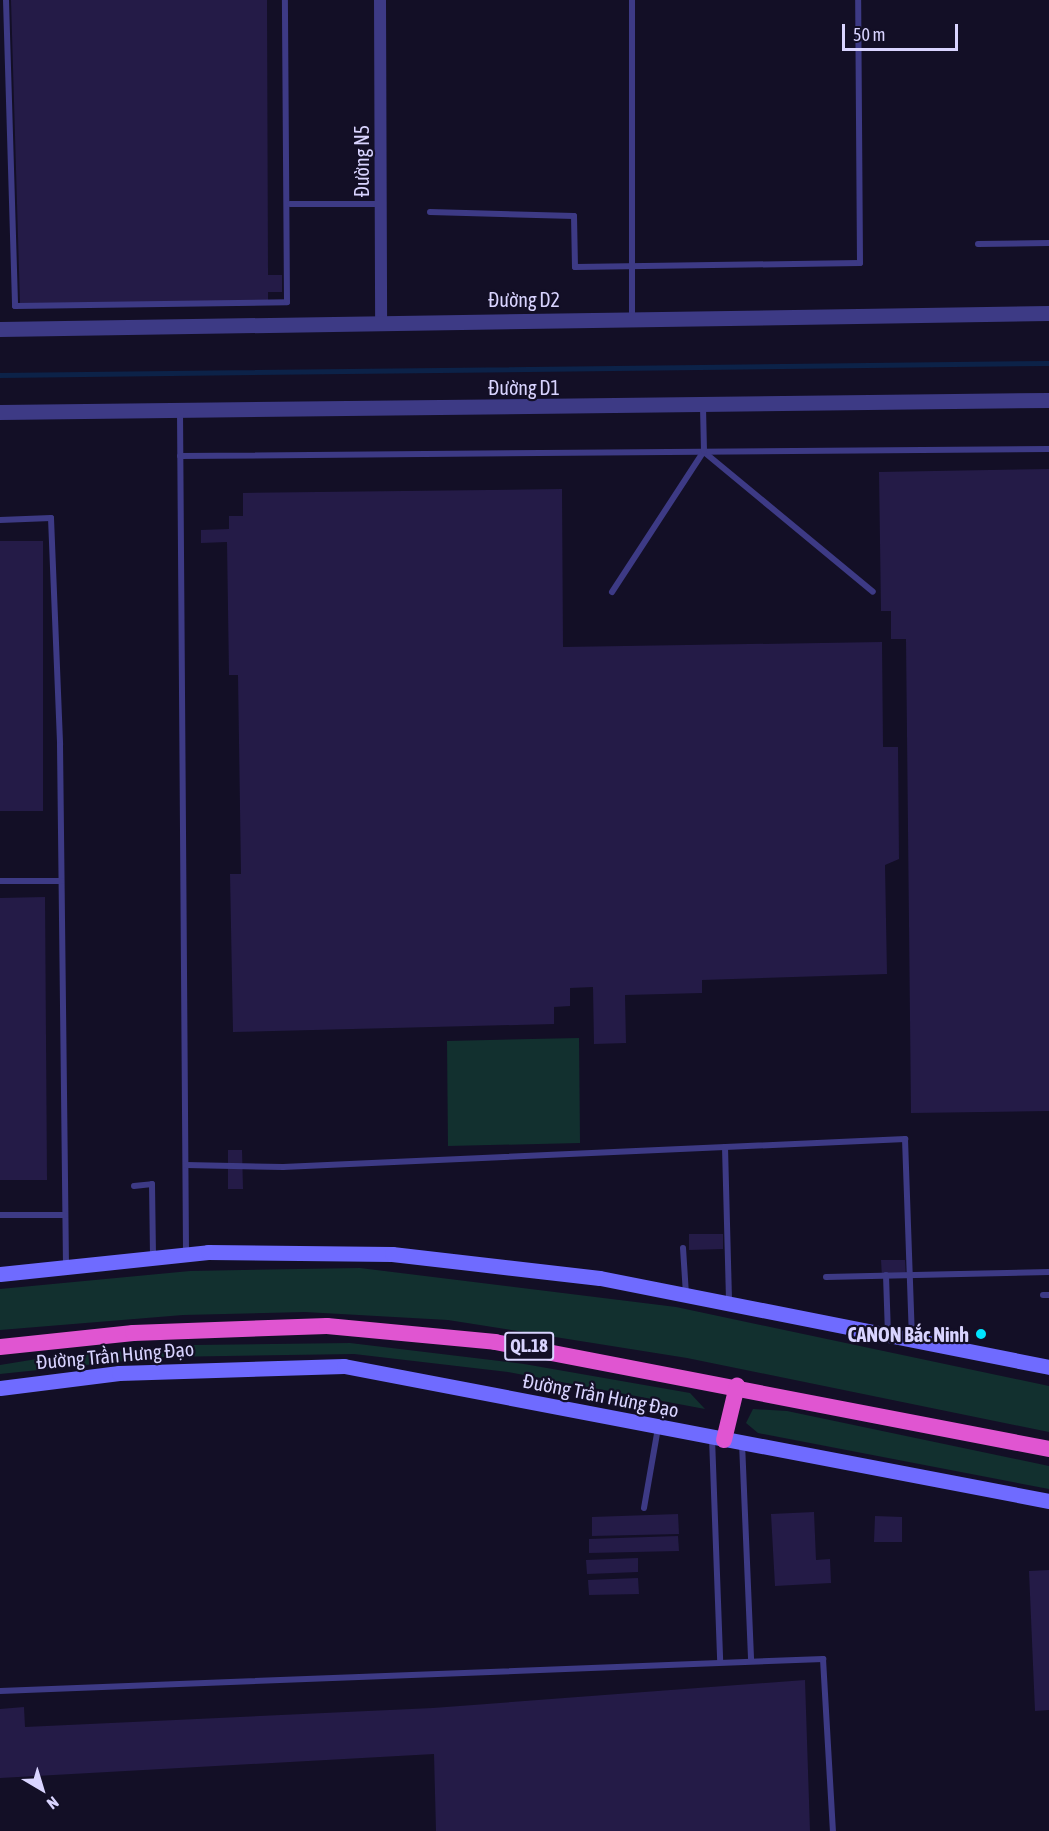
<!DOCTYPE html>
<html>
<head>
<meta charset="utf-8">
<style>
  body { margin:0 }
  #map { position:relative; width:1049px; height:1831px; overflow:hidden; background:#130f26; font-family:"Asap Condensed",sans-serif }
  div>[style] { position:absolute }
  .green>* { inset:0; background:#12302f }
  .stream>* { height:4.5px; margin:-2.25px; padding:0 2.25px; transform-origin:2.25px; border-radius:2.25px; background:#0c2248 }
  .building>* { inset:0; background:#241b47 }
  .service>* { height:6px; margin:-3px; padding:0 3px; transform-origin:3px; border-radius:3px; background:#3d3a85 }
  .minor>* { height:12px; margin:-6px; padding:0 6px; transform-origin:6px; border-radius:6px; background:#3d3a85 }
  .tertiary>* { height:15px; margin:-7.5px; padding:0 7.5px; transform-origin:7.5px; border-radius:7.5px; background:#3d3a85 }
  .secondary>* { height:15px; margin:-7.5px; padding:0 7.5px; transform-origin:7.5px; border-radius:7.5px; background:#6f6bff }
  .trunk>* { height:16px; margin:-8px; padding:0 8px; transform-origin:8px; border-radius:8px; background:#e055d1 }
  .dots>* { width:16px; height:16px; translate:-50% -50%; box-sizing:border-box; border:3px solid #130f26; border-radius:50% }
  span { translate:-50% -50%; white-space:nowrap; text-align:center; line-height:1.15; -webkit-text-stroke:4.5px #130f26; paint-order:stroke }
  .shield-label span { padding:2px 4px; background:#130f26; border:2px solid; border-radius:4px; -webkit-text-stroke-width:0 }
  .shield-label { font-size:18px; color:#d9d4ff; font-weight:700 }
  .street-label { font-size:20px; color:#d9d4ff }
  .poi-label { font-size:20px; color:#d9d4ff; font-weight:700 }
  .right { translate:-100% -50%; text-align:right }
  .north { position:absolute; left:12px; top:1759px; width:60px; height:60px; -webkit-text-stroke:4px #130f26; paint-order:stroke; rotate:142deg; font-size:16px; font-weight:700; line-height:24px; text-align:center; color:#d9d4ff }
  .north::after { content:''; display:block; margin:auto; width:21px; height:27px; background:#d9d4ff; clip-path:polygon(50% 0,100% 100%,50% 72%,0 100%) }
  .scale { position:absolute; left:842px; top:24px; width:116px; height:27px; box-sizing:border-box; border:3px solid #d9d4ff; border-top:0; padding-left:8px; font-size:18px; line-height:21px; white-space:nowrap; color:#d9d4ff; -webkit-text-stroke:4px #130f26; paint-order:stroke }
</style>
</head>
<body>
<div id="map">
  <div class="green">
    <i style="clip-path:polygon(579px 1038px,580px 1143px,448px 1146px,447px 1041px)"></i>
    <i style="clip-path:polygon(360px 1268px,676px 1307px,1049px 1386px,1049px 1432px,687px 1358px,448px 1320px,305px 1312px,183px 1315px,0 1330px,0 1289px,190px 1271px)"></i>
    <i style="clip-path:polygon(350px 1343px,524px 1364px,690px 1393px,705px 1409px,508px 1372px,354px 1354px,163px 1357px,0 1374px,0 1365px,43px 1358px,194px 1345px)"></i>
    <i style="clip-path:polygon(753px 1409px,787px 1411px,1049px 1466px,1049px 1489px,758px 1433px,746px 1423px)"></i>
  </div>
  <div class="stream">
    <i style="left:0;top:375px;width:1049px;rotate:-0.66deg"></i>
  </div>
  <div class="building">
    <i style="clip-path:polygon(11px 0,267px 0,268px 275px,282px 275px,282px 292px,268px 292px,268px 301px,20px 304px)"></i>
    <i style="clip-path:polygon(1049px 469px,1049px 1111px,911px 1113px,906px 639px,891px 639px,891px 611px,881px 611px,879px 472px)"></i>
    <i style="clip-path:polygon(562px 489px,563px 647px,882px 642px,883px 747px,898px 747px,899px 859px,885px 865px,887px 974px,702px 980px,702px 993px,625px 995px,626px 1043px,594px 1044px,593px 987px,570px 988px,570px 1006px,554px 1007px,554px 1024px,233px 1032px,230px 874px,241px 874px,238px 675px,229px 675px,227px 542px,201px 543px,201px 530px,229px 529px,229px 516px,243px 516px,243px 493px)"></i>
    <i style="clip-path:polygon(0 541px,43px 541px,43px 811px,0 811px)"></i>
    <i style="clip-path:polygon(45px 897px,47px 1180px,0 1180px,0 898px)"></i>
    <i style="clip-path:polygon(228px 1150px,242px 1150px,243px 1189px,228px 1189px)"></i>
    <i style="clip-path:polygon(689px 1234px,723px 1234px,723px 1249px,689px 1250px)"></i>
    <i style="clip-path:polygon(881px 1260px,905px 1260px,906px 1277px,882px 1277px)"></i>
    <i style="clip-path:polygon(814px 1512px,816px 1560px,830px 1559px,831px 1583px,775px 1586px,771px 1514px)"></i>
    <i style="clip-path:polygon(678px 1514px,679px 1534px,592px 1536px,592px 1517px)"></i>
    <i style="clip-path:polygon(875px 1516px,902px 1517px,902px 1542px,874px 1542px)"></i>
    <i style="clip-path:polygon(678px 1536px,679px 1551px,589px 1553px,589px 1539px)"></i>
    <i style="clip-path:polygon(638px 1558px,638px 1572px,587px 1574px,586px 1560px)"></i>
    <i style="clip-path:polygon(1049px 1570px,1049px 1710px,1035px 1711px,1029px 1571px)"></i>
    <i style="clip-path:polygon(638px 1578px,639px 1594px,589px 1595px,588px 1580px)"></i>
    <i style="clip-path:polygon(805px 1680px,810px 1831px,436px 1831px,434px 1754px,0 1778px,0 1709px,24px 1707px,25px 1727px,433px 1708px)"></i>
  </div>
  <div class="service">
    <i style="left:6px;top:0;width:306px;rotate:88.3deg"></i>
    <i style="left:15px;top:306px;width:272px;rotate:-0.8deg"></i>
    <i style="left:287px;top:302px;width:302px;rotate:-90.4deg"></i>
    <i style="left:290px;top:204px;width:90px"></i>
    <i style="left:430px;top:212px;width:144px;rotate:1.6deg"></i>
    <i style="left:574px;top:216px;width:51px;rotate:88.9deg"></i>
    <i style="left:575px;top:267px;width:285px;rotate:-0.8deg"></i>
    <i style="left:860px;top:263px;width:263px;rotate:-90.4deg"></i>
    <i style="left:978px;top:244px;width:71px;rotate:-0.8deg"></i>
    <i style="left:632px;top:317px;width:317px;rotate:-90deg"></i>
    <i style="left:180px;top:412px;width:842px;rotate:89.59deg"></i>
    <i style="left:704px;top:452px;width:219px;rotate:39.6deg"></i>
    <i style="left:180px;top:456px;width:869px;rotate:-0.46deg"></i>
    <i style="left:0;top:520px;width:51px;rotate:-2.2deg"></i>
    <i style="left:51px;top:518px;width:227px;rotate:87.7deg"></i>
    <i style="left:60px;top:745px;width:520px;rotate:89.34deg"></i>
    <i style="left:612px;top:592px;width:168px;rotate:-56.9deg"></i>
    <i style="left:704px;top:451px;width:43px;rotate:-91.3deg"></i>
    <i style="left:0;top:881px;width:61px"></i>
    <i style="left:725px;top:1147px;width:156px;rotate:88.5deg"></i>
    <i style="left:186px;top:1165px;width:97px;rotate:1.2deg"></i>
    <i style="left:283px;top:1167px;width:623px;rotate:-2.58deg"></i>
    <i style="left:905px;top:1139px;width:199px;rotate:88deg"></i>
    <i style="left:134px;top:1186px;width:18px;rotate:-6deg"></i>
    <i style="left:152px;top:1184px;width:72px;rotate:89.2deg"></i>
    <i style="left:0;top:1215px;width:65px"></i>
    <i style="left:683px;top:1248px;width:46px;rotate:86.3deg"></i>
    <i style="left:886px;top:1275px;width:59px;rotate:88.1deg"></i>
    <i style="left:826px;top:1277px;width:223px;rotate:-1.3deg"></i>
    <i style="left:1043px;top:1295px;width:6px"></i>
    <i style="left:712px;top:1438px;width:223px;rotate:87.9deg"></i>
    <i style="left:742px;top:1443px;width:217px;rotate:87.6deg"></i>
    <i style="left:644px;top:1508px;width:81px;rotate:-80.1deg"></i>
    <i style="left:0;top:1691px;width:824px;rotate:-2.23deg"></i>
    <i style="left:823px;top:1659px;width:172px;rotate:86.7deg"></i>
  </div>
  <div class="minor">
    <i style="left:380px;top:0;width:321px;rotate:89.8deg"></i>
  </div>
  <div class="tertiary">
    <i style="left:0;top:329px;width:1049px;rotate:-0.87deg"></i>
    <i style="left:0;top:412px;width:1049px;rotate:-0.66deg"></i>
  </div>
  <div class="secondary">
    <i style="left:0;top:1274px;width:209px;rotate:-6deg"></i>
    <i style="left:208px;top:1252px;width:184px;rotate:0.6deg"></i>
    <i style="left:392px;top:1254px;width:209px;rotate:6.6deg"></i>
    <i style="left:600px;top:1278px;width:458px;rotate:11.2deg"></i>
    <i style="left:0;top:1388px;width:120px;rotate:-7.2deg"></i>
    <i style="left:119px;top:1373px;width:225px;rotate:-1.8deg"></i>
    <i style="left:344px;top:1366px;width:718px;rotate:10.84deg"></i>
  </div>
  <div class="trunk">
    <i style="left:0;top:1347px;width:134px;rotate:-6deg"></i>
    <i style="left:133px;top:1333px;width:194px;rotate:-2.1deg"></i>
    <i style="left:327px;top:1326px;width:169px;rotate:5.4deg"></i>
    <i style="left:495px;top:1342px;width:564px;rotate:10.93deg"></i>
    <i style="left:724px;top:1440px;width:56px;rotate:-76.5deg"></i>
  </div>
  <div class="dots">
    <i style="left:981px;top:1334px;background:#00e5ff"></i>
  </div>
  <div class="shield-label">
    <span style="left:529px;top:1346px">QL.18</span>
  </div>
  <div class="street-label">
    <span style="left:361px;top:161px;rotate:-90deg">Đường N5</span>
    <span style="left:524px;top:299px">Đường D2</span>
    <span style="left:524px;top:387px">Đường D1</span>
    <span style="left:115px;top:1355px;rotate:-5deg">Đường Trần Hưng Đạo</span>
    <span style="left:601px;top:1395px;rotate:11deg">Đường Trần Hưng Đạo</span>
  </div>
  <div class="poi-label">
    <span class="right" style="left:969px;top:1334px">CANON Bắc Ninh</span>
  </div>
  <div class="north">N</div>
  <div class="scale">50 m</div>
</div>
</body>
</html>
